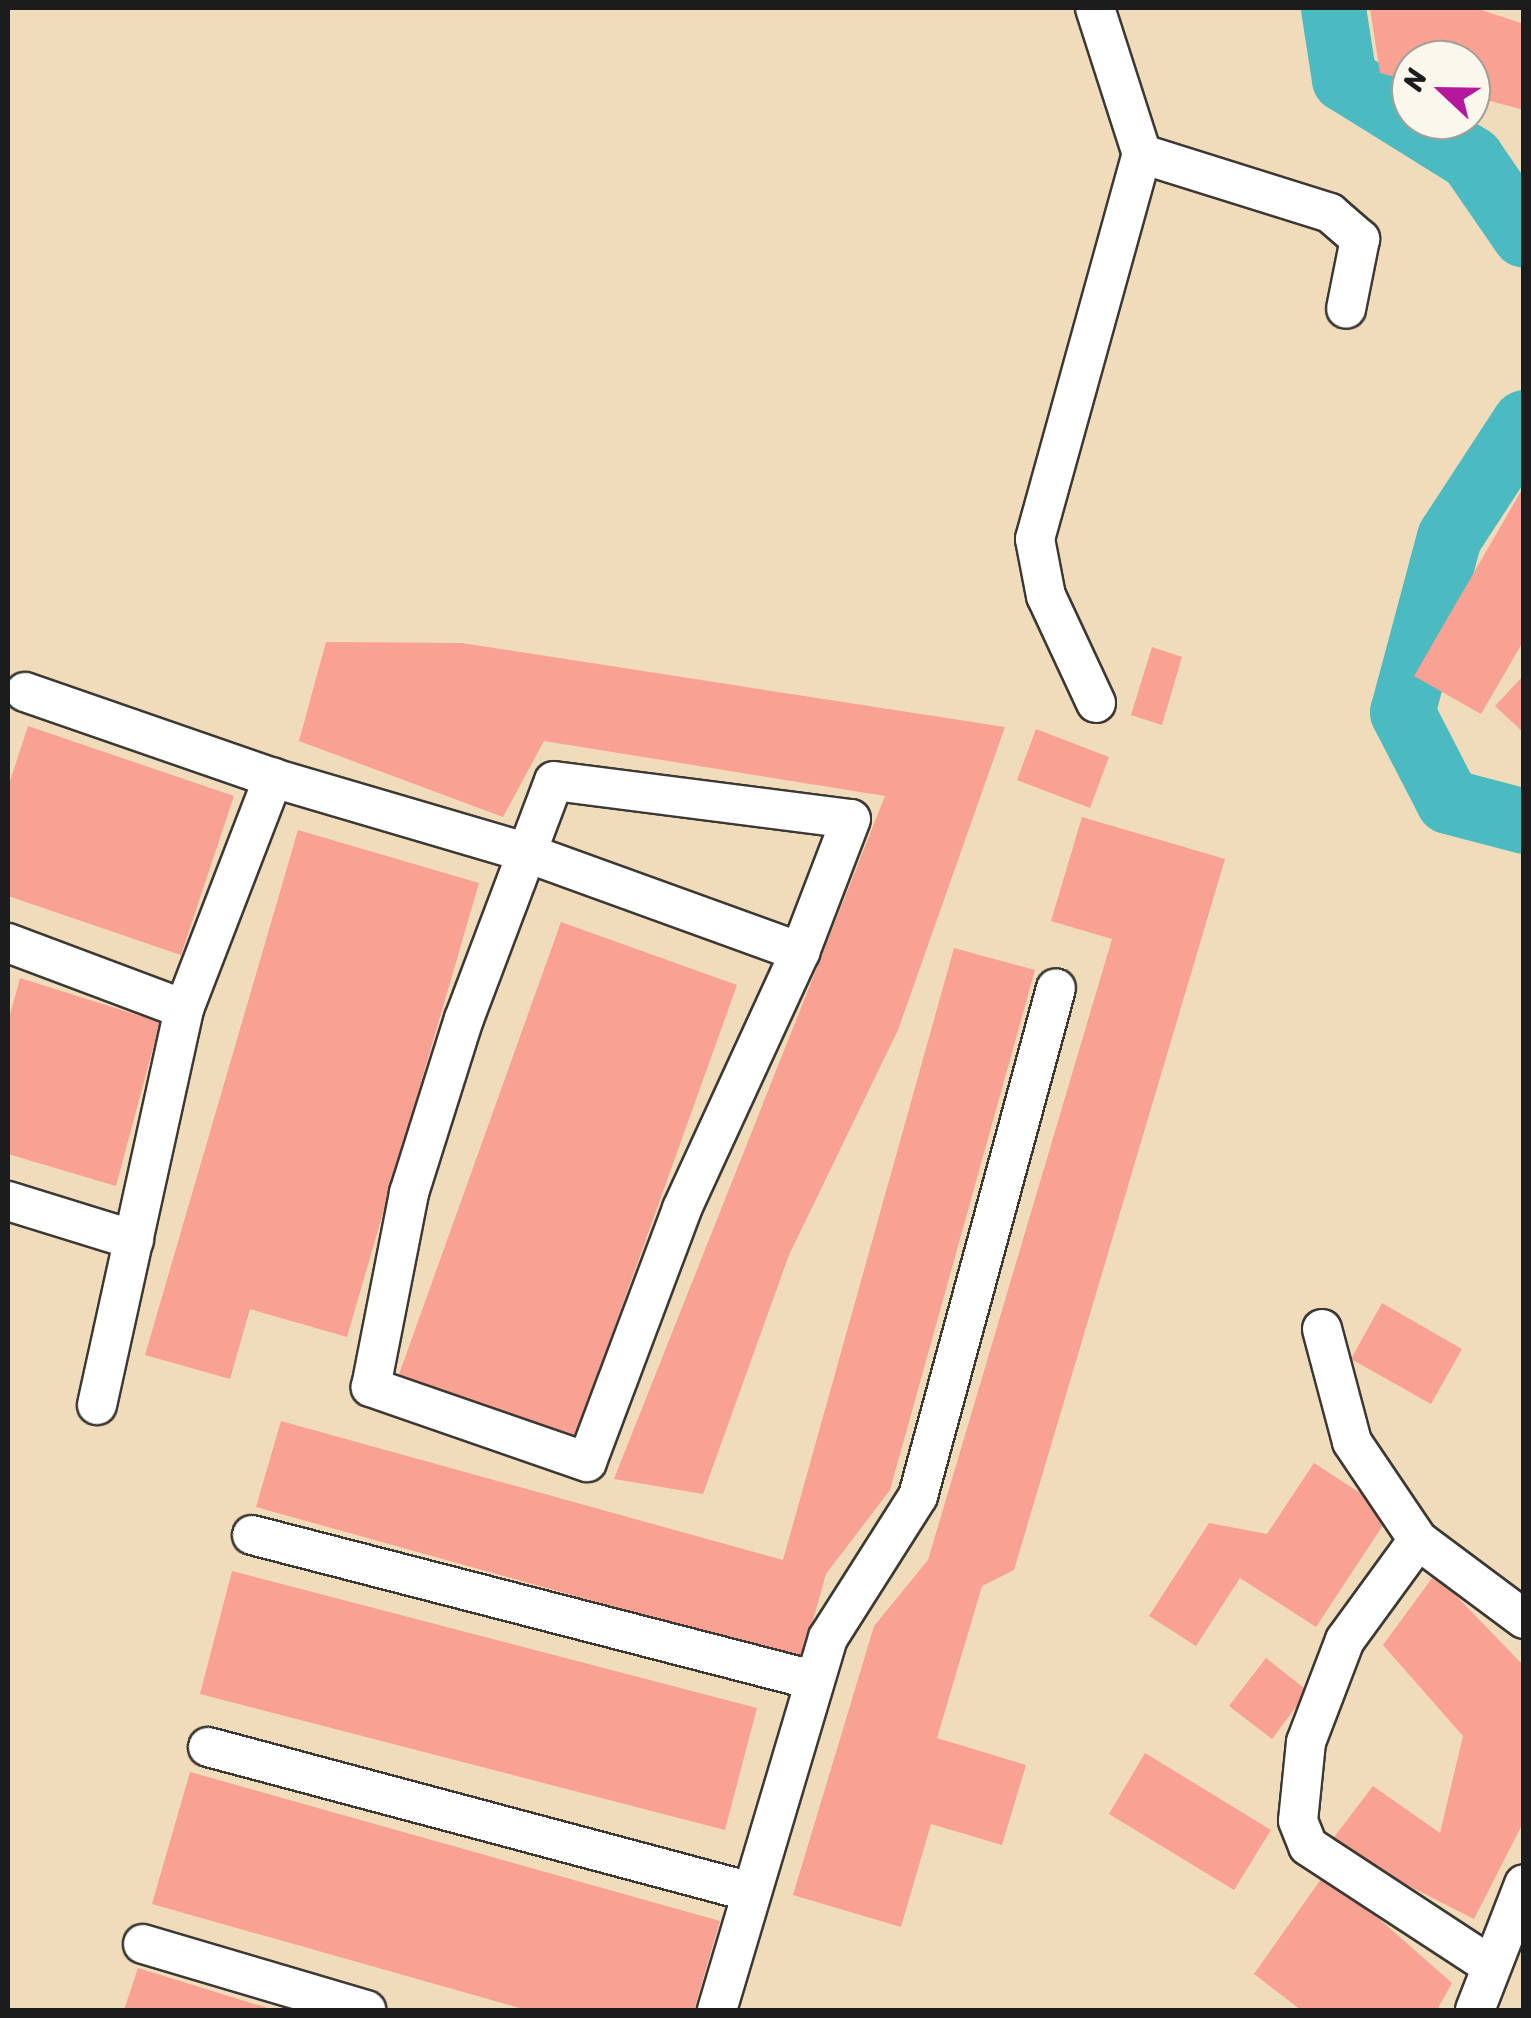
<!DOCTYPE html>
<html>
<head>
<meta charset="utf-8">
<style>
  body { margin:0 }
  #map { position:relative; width:1531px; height:2018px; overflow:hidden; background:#f0dcba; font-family:Sriracha,sans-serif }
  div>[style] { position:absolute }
  .river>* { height:65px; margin:-32.5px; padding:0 32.5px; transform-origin:32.5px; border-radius:32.5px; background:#4bbac1 }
  .building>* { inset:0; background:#f9a192 }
  .roads { filter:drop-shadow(2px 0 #3c3934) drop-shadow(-2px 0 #3c3934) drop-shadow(0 2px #3c3934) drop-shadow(0 -2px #3c3934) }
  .minor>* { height:38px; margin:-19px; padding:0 19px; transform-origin:19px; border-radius:19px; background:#fff }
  span { translate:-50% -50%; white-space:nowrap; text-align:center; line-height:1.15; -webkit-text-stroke:8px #fbf7ec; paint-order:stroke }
  .frame { position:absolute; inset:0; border:10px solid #1c1c1c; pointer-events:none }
  .north { position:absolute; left:1391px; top:40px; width:100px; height:100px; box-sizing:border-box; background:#fbf7ec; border:2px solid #a29f99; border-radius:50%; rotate:292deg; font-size:28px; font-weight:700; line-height:40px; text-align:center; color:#1c1c1c }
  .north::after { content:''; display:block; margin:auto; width:35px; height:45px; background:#b5179e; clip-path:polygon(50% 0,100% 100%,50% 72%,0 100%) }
</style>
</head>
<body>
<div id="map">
  <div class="river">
    <i style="left:1333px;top:8px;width:72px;rotate:81.2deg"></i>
    <i style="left:1344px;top:79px;width:150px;rotate:31.9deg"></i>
    <i style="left:1471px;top:158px;width:93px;rotate:55.5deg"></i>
    <i style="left:1524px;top:422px;width:137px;rotate:123.1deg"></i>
    <i style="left:1449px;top:537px;width:181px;rotate:105deg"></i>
    <i style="left:1402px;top:712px;width:100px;rotate:62.7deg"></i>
    <i style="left:1448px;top:801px;width:79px;rotate:14.7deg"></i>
  </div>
  <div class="building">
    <i style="clip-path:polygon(1370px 8px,1475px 8px,1524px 24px,1524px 110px,1471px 96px,1471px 60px,1411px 60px,1411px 81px,1380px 73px)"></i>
    <i style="clip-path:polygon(1524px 486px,1524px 640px,1481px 714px,1414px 676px)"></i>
    <i style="clip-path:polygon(326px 642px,462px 643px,1005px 727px,898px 1030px,789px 1255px,703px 1494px,614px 1479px,885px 796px,544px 741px,503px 817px,299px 741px)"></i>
    <i style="clip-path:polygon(1152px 647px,1182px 657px,1162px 725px,1131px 715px)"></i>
    <i style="clip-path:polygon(1524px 675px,1524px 733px,1495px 706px)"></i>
    <i style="clip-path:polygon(28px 726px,234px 796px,181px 955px,8px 896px,8px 787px)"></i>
    <i style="clip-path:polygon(1036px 729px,1109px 757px,1090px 808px,1017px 780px)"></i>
    <i style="clip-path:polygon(1082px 817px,1225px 859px,1014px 1570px,982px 1586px,937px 1738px,1026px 1765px,1002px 1845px,931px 1824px,901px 1927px,793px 1895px,874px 1626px,928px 1560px,1112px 939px,1051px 921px)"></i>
    <i style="clip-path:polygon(298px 830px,479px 883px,347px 1337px,250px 1309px,230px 1379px,145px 1355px)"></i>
    <i style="clip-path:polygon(561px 922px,737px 985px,573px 1443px,397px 1380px)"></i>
    <i style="clip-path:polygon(954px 948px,1035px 970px,890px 1490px,826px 1574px,802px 1659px,256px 1507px,281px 1421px,783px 1560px)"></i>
    <i style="clip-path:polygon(20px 978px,160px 1022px,116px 1186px,8px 1154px,8px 1022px)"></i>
    <i style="clip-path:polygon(1382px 1303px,1462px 1349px,1431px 1404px,1351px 1359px)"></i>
    <i style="clip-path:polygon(1314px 1463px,1391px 1513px,1316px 1627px,1240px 1578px,1196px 1646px,1149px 1616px,1209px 1523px,1267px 1534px)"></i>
    <i style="clip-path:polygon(232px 1571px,757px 1708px,725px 1830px,200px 1694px)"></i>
    <i style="clip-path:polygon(1435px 1574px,1524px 1666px,1524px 1821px,1474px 1919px,1328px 1845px,1373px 1786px,1440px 1833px,1463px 1736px,1383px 1645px)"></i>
    <i style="clip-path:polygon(1266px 1658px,1308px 1691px,1272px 1739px,1229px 1706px)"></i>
    <i style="clip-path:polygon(1145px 1753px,1271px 1830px,1234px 1890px,1109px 1814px)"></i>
    <i style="clip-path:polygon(190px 1772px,720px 1921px,694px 2010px,527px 2010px,152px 1904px)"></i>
    <i style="clip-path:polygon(1326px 1872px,1452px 1983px,1437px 2010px,1301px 2010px,1254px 1974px)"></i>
    <i style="clip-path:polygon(138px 1968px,274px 2010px,124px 2010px)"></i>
  </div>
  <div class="roads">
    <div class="minor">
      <i style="left:1095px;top:8px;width:153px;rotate:72.2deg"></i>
      <i style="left:1142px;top:154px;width:197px;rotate:17.4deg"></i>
      <i style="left:1330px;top:213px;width:40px;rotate:41deg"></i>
      <i style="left:1360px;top:239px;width:71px;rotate:101.3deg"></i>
      <i style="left:25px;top:692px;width:262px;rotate:19.1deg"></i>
      <i style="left:273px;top:778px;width:262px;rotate:16.4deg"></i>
      <i style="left:524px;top:852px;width:294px;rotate:19.9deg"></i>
      <i style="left:1096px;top:703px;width:118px;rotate:-115deg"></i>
      <i style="left:1046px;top:596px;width:58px;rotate:-100.9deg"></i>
      <i style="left:1035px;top:539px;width:400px;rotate:-74.5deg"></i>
      <i style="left:554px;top:781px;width:299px;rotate:7.3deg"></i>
      <i style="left:851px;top:819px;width:142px;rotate:111deg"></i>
      <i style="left:800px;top:952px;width:283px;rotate:114.7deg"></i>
      <i style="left:682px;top:1209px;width:270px;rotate:110.6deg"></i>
      <i style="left:587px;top:1462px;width:229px;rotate:-160.9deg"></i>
      <i style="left:371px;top:1387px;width:198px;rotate:-78.9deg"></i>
      <i style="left:409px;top:1193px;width:182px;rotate:-72.5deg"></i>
      <i style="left:464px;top:1019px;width:254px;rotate:-69.3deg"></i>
      <i style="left:8px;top:943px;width:188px;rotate:20.6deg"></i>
      <i style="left:8px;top:1201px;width:132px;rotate:17.2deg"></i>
      <i style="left:1322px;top:1329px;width:117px;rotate:75.1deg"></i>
      <i style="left:1352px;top:1442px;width:118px;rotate:56deg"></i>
      <i style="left:1418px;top:1540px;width:132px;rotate:36.7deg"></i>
      <i style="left:97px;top:1405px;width:405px;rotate:-77.6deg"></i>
      <i style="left:184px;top:1009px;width:248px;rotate:-68.9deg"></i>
      <i style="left:252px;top:1535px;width:579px;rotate:14.49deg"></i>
      <i style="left:1418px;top:1540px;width:124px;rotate:126.1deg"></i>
      <i style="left:1345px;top:1640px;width:109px;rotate:110.9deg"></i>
      <i style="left:1306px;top:1742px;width:79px;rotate:95.8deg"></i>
      <i style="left:1298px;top:1821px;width:27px;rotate:68deg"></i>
      <i style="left:1308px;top:1846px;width:217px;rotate:33.2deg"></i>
      <i style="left:208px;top:1747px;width:562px;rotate:14.95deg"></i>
      <i style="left:143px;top:1944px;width:233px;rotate:16.5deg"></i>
      <i style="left:717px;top:2010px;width:388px;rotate:-73.4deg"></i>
      <i style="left:828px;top:1638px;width:168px;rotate:-57.6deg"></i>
      <i style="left:918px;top:1496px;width:526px;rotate:-74.8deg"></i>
      <i style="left:1475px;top:2010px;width:135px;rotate:-68.7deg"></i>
    </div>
  </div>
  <div class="frame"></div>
  <div class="north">N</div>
</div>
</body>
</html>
